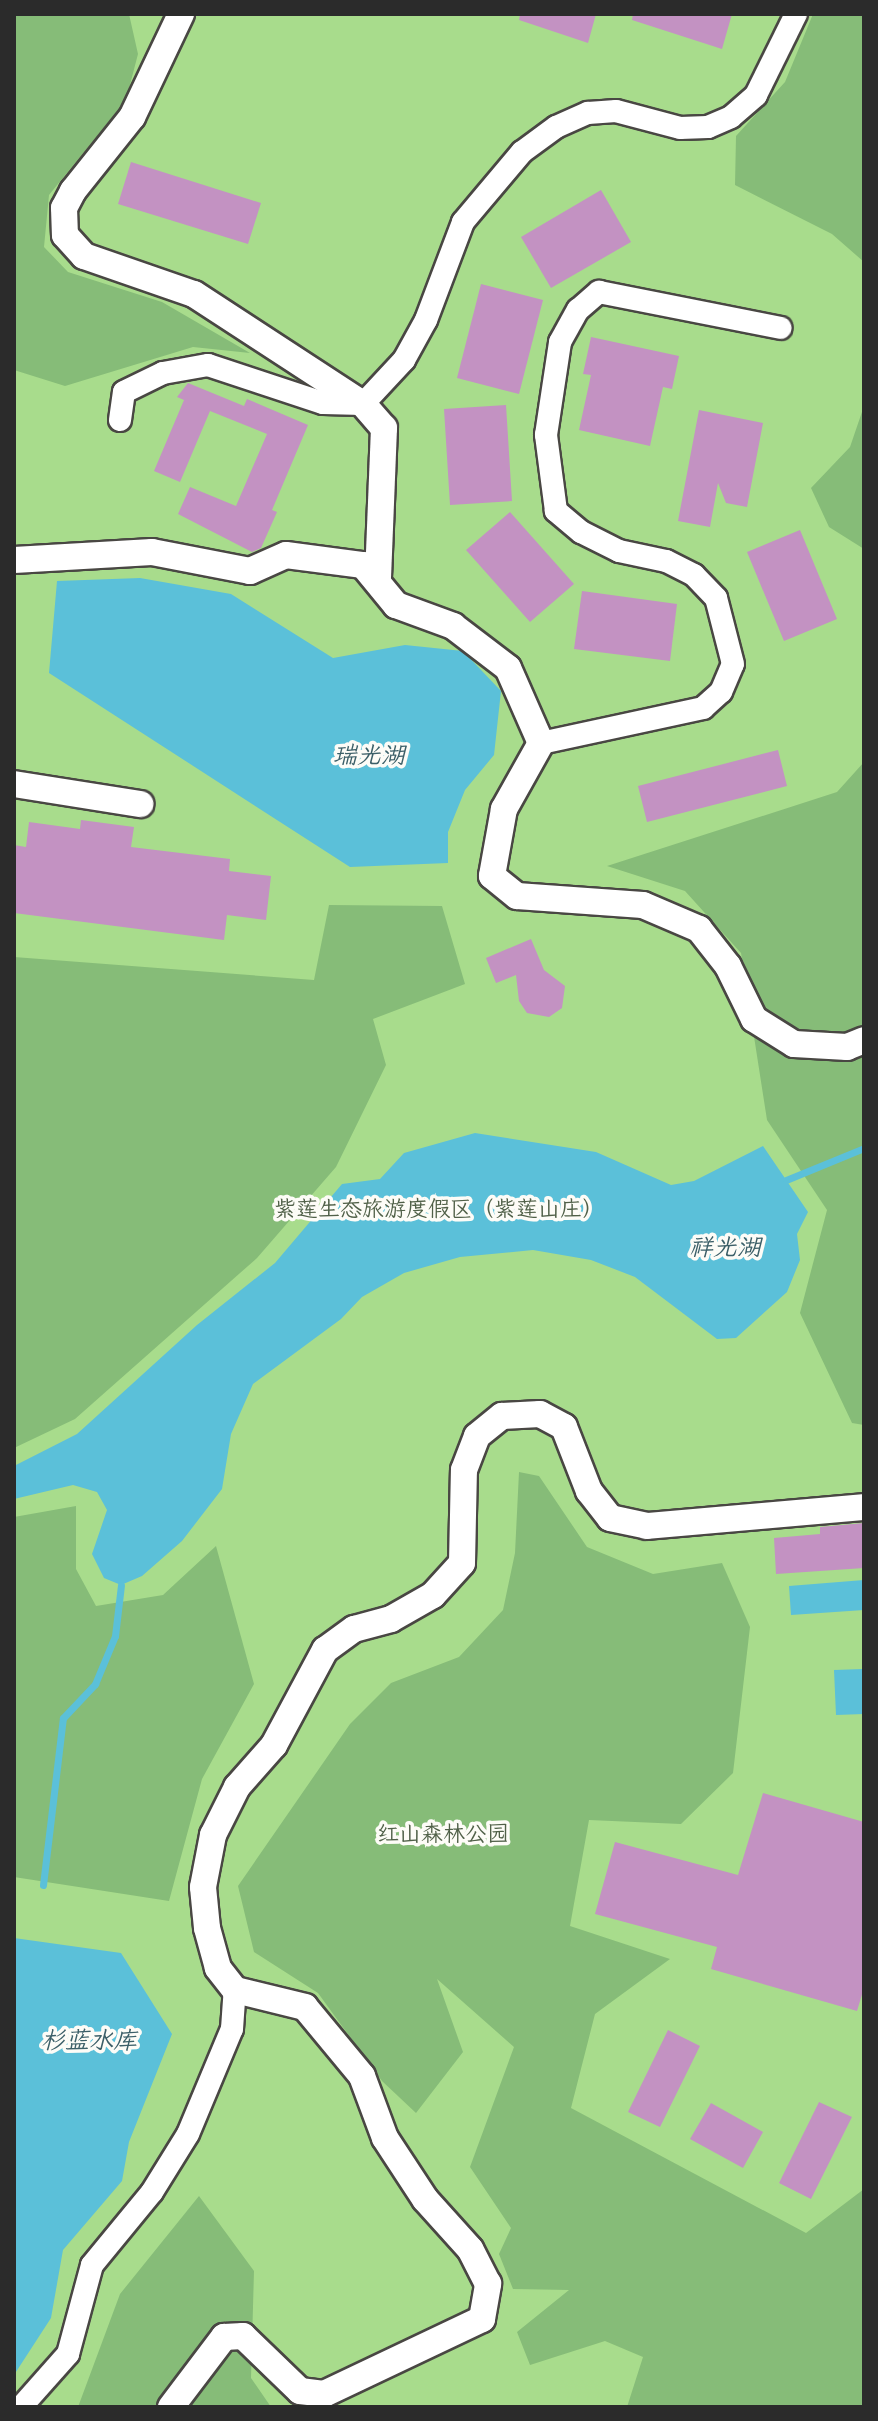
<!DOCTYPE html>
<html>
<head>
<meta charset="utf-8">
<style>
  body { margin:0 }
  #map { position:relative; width:878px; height:2421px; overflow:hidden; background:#f3e6cc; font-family:"Comic Neue","LXGW WenKai TC",sans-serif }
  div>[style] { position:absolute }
  .green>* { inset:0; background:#a8dc8c }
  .forest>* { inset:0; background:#86bc78 }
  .water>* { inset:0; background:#5bc0d9 }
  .stream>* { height:7px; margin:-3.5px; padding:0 3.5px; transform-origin:3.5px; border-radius:3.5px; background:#5bc0d9 }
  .building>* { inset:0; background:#c392c2 }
  .roads { filter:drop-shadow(2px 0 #494743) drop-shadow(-2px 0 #494743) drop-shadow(0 2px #494743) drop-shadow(0 -2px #494743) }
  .minor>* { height:22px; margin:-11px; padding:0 11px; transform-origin:11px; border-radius:11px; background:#fff }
  .tertiary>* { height:26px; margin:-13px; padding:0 13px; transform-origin:13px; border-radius:13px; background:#fff }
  span { translate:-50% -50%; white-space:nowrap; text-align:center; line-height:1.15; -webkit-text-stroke:7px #fdfcf7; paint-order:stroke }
  .park-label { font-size:22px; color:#506048 }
  .water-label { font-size:24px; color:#3c5f68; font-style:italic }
  .frame { position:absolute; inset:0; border:16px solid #2b2b2b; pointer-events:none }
</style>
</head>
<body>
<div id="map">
  <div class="green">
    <i style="clip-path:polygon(14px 14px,864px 14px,864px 2407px,14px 2407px)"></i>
  </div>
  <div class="forest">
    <i style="clip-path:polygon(14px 14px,129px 14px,138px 54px,126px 100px,49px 195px,44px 247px,68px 272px,162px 302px,250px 353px,193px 347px,65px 386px,14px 370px)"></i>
    <i style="clip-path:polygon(813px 14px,864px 14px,864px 262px,832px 234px,735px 185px,736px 136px,785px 82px)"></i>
    <i style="clip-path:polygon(864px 406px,864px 549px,829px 527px,811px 488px,850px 447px)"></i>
    <i style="clip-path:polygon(864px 762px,864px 1425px,852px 1423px,800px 1313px,827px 1210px,767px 1120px,741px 953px,685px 891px,607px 866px,837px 792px)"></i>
    <i style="clip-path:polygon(329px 905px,442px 906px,465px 984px,373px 1019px,386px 1065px,336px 1167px,257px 1258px,75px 1419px,14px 1448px,14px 957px,314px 980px)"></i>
    <i style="clip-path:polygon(519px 1472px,539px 1476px,587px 1547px,653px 1574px,722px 1563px,750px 1627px,733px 1773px,681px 1824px,589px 1820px,570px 1926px,670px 1959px,595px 2014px,571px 2108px,806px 2233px,864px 2189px,864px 2407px,627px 2407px,643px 2357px,605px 2341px,530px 2365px,517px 2332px,569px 2290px,513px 2289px,499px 2254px,511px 2228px,470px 2167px,514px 2047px,437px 1979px,463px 2052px,416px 2113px,382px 2081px,318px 1993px,254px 1952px,238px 1886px,350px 1724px,391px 1683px,459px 1657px,503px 1610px,515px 1553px)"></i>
    <i style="clip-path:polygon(76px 1506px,76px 1569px,96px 1606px,163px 1595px,216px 1546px,254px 1684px,202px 1779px,169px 1901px,14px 1877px,14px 1517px)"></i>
    <i style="clip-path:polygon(199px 2196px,254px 2271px,251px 2378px,271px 2407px,78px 2407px,120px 2294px)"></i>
  </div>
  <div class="water">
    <i style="clip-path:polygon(140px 578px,231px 594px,333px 658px,405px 645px,463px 651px,501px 691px,494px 755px,465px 790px,448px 832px,448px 863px,350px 867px,49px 673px,57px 581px)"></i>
    <i style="clip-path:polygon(475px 1133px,596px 1152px,671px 1185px,694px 1181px,763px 1146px,808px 1212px,797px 1234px,800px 1260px,787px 1292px,736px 1338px,717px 1339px,635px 1277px,591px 1260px,533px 1250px,460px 1257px,404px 1273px,362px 1297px,341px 1319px,253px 1384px,231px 1434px,222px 1489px,182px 1541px,142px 1576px,121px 1585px,104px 1578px,92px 1554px,107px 1510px,97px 1492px,73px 1485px,14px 1499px,14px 1466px,77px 1434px,197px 1325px,275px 1263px,342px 1184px,380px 1179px,404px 1153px)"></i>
    <i style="clip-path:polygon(864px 1580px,864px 1610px,791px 1615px,789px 1586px)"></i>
    <i style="clip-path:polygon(863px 1669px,864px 1714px,836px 1715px,834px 1670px)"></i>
    <i style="clip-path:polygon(14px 1938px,121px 1953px,172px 2034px,129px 2142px,122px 2181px,63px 2250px,51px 2318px,14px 2375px)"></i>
  </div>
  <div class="stream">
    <i style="left:786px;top:1180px;width:84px;rotate:-22.3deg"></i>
    <i style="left:43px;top:1885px;width:168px;rotate:-83.2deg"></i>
    <i style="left:63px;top:1718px;width:47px;rotate:-46.7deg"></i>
    <i style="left:95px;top:1684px;width:52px;rotate:-67.4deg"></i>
    <i style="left:115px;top:1636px;width:51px;rotate:-83.3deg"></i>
  </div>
  <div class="building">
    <i style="clip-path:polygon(520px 14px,596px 14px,588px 43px,519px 20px)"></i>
    <i style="clip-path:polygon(633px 14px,732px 14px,722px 49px,632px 20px)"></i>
    <i style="clip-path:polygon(131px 162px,261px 203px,248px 244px,118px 204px)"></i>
    <i style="clip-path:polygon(601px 190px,631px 242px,551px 288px,521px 237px)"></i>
    <i style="clip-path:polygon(481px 284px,543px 300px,519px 394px,457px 378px)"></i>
    <i style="clip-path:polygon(591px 337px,679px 356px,672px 389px,663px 387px,650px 446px,579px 430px,591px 375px,583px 374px)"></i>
    <i style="clip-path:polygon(188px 383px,244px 406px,247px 399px,308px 425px,272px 510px,277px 512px,261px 548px,252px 552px,178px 514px,190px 487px,236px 506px,267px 434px,210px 411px,180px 482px,154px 471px,184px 400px,177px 397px)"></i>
    <i style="clip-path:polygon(506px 405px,512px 501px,450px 505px,444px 409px)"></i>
    <i style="clip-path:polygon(699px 410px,763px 423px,747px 507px,726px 503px,718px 483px,710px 527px,678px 521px)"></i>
    <i style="clip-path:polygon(510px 512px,574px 584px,530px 622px,466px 550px)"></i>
    <i style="clip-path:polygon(800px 530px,837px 619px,784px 641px,747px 552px)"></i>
    <i style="clip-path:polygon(582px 591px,677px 604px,670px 661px,574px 649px)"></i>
    <i style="clip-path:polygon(778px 750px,787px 786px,647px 822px,638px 786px)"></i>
    <i style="clip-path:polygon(81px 820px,134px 827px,131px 847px,230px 859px,229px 871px,271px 876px,266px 920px,227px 915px,224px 940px,14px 913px,14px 845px,26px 847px,29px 822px,80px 829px)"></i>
    <i style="clip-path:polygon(531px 939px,544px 970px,565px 986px,562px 1008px,549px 1017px,527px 1013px,519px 1001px,516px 975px,496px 983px,486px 958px)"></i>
    <i style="clip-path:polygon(864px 1523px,864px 1568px,776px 1574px,774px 1538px,820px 1534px,820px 1527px)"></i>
    <i style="clip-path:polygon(763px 1793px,864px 1822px,864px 1988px,857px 2011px,711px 1969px,717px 1947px,595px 1914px,615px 1842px,738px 1875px)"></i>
    <i style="clip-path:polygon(668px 2030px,700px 2046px,660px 2127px,628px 2112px)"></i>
    <i style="clip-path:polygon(819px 2102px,852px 2117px,811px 2199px,779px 2183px)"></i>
    <i style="clip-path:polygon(711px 2103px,763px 2132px,743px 2168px,690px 2139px)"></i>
  </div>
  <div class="roads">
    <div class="minor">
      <i style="left:120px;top:420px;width:28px;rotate:-82deg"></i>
      <i style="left:124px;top:392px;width:43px;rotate:-26deg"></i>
      <i style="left:163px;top:373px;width:46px;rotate:-10.1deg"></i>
      <i style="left:208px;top:365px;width:121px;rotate:18.3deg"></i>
      <i style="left:323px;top:403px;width:40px;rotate:1.4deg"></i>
      <i style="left:363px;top:404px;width:60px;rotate:-47deg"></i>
      <i style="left:404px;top:360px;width:46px;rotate:-61.2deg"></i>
      <i style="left:426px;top:320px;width:105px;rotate:-69.3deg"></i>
      <i style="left:463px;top:222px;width:92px;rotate:-49.9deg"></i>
      <i style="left:522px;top:152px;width:42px;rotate:-36.3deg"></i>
      <i style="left:556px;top:127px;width:35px;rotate:-24deg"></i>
      <i style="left:588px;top:113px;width:28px;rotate:-4deg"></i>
      <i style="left:616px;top:111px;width:66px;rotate:14.9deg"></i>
      <i style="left:680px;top:128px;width:28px;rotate:-2deg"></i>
      <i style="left:708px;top:127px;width:25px;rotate:-23deg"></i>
      <i style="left:731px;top:117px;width:33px;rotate:-41deg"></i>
      <i style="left:756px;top:95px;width:90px;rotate:-63.7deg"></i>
      <i style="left:541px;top:743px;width:166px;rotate:-12.2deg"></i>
      <i style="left:703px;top:708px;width:24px;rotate:-42deg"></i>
      <i style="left:721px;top:692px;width:30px;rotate:-67deg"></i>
      <i style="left:733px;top:664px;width:68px;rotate:-104.4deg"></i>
      <i style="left:716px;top:598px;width:32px;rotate:-134deg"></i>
      <i style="left:694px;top:575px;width:31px;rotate:-153deg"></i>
      <i style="left:666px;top:561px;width:48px;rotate:-168deg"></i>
      <i style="left:619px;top:551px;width:42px;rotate:-153.4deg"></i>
      <i style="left:581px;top:532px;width:33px;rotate:-140deg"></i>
      <i style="left:556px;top:511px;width:77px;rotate:-97.5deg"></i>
      <i style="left:546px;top:435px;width:94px;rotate:-81.4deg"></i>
      <i style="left:560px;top:342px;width:37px;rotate:-61deg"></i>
      <i style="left:578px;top:310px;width:28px;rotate:-41deg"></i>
      <i style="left:599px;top:292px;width:185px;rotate:11.2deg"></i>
      <i style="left:21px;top:2407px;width:71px;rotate:-48.4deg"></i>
      <i style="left:68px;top:2354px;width:92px;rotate:-74.9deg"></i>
      <i style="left:92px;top:2265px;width:94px;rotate:-50.6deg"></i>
      <i style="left:152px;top:2192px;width:68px;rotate:-58.2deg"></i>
      <i style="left:188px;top:2134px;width:114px;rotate:-67.3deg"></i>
      <i style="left:232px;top:2029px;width:39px;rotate:-86deg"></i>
    </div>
    <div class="tertiary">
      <i style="left:181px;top:14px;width:114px;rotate:115.4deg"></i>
      <i style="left:132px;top:117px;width:95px;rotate:128.6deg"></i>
      <i style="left:73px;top:191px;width:19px;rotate:118deg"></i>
      <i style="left:64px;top:208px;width:27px;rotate:88deg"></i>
      <i style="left:65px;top:235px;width:28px;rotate:48deg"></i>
      <i style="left:84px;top:256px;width:116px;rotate:19.1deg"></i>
      <i style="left:194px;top:294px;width:202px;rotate:33.1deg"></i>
      <i style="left:363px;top:404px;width:32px;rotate:49deg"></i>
      <i style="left:384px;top:428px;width:152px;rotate:92.3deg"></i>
      <i style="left:14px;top:560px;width:138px;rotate:-3.3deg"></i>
      <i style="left:152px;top:552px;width:100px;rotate:11deg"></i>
      <i style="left:250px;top:571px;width:39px;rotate:-24deg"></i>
      <i style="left:286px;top:555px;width:78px;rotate:7.4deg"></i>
      <i style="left:363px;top:565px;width:52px;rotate:50.5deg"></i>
      <i style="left:396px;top:605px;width:61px;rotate:20.2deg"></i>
      <i style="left:453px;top:626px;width:69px;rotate:37.4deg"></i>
      <i style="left:508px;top:668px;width:82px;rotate:66.3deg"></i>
      <i style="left:541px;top:743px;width:76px;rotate:119.3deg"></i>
      <i style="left:504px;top:809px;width:68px;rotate:100.2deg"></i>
      <i style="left:492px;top:876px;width:32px;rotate:39deg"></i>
      <i style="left:517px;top:896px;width:126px;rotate:4.1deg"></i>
      <i style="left:643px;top:905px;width:61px;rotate:23.2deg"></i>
      <i style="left:699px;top:929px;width:47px;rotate:51.9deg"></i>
      <i style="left:728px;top:966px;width:59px;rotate:63.9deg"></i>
      <i style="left:754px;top:1019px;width:47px;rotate:32deg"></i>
      <i style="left:794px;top:1044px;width:53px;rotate:3.2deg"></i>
      <i style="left:847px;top:1047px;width:18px;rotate:-22deg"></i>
      <i style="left:14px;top:784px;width:128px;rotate:9deg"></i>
      <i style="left:171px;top:2407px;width:88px;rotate:-52.9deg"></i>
      <i style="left:224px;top:2337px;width:19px;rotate:-3deg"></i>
      <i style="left:243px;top:2336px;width:79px;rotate:44deg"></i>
      <i style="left:300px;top:2391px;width:24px;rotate:7deg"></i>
      <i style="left:324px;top:2394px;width:175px;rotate:-25.4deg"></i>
      <i style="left:482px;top:2319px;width:36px;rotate:-80deg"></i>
      <i style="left:488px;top:2284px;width:39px;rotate:-117deg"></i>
      <i style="left:470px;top:2249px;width:67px;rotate:-132deg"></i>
      <i style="left:425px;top:2199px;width:73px;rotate:-123.3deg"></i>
      <i style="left:385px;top:2138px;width:66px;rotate:-110.4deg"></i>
      <i style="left:362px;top:2076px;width:89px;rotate:-129.6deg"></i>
      <i style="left:305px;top:2007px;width:72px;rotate:-166.3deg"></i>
      <i style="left:235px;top:1990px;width:28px;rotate:-128deg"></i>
      <i style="left:218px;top:1968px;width:41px;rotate:-105.4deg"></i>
      <i style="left:207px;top:1928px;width:41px;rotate:-95.6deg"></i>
      <i style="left:203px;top:1887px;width:53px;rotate:-79.1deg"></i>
      <i style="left:213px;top:1835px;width:54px;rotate:-63.4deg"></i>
      <i style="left:237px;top:1787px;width:56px;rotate:-48.6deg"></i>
      <i style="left:274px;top:1745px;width:108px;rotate:-61.8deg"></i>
      <i style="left:325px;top:1650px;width:36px;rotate:-36deg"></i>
      <i style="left:354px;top:1629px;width:38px;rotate:-15deg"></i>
      <i style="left:391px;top:1619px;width:48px;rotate:-29.7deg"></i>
      <i style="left:433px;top:1595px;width:43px;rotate:-47.8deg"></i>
      <i style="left:462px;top:1563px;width:93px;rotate:-88.8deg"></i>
      <i style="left:464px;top:1470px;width:36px;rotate:-69deg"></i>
      <i style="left:477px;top:1436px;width:32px;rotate:-39deg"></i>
      <i style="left:502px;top:1416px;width:38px;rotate:-3deg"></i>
      <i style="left:540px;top:1414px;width:27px;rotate:28deg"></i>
      <i style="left:564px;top:1427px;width:69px;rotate:68.7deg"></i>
      <i style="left:589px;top:1491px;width:34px;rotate:52deg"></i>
      <i style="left:610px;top:1518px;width:38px;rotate:12deg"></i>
      <i style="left:647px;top:1526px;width:218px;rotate:-5deg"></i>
    </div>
  </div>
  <div class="park-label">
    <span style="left:439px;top:1210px">紫莲生态旅游度假区（紫莲山庄）</span>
    <span style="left:443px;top:1835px">红山森林公园</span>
  </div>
  <div class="water-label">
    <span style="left:369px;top:756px">瑞光湖</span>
    <span style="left:725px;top:1248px">祥光湖</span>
    <span style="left:89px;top:2041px">杉蓝水库</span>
  </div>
  <div class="frame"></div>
</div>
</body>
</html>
